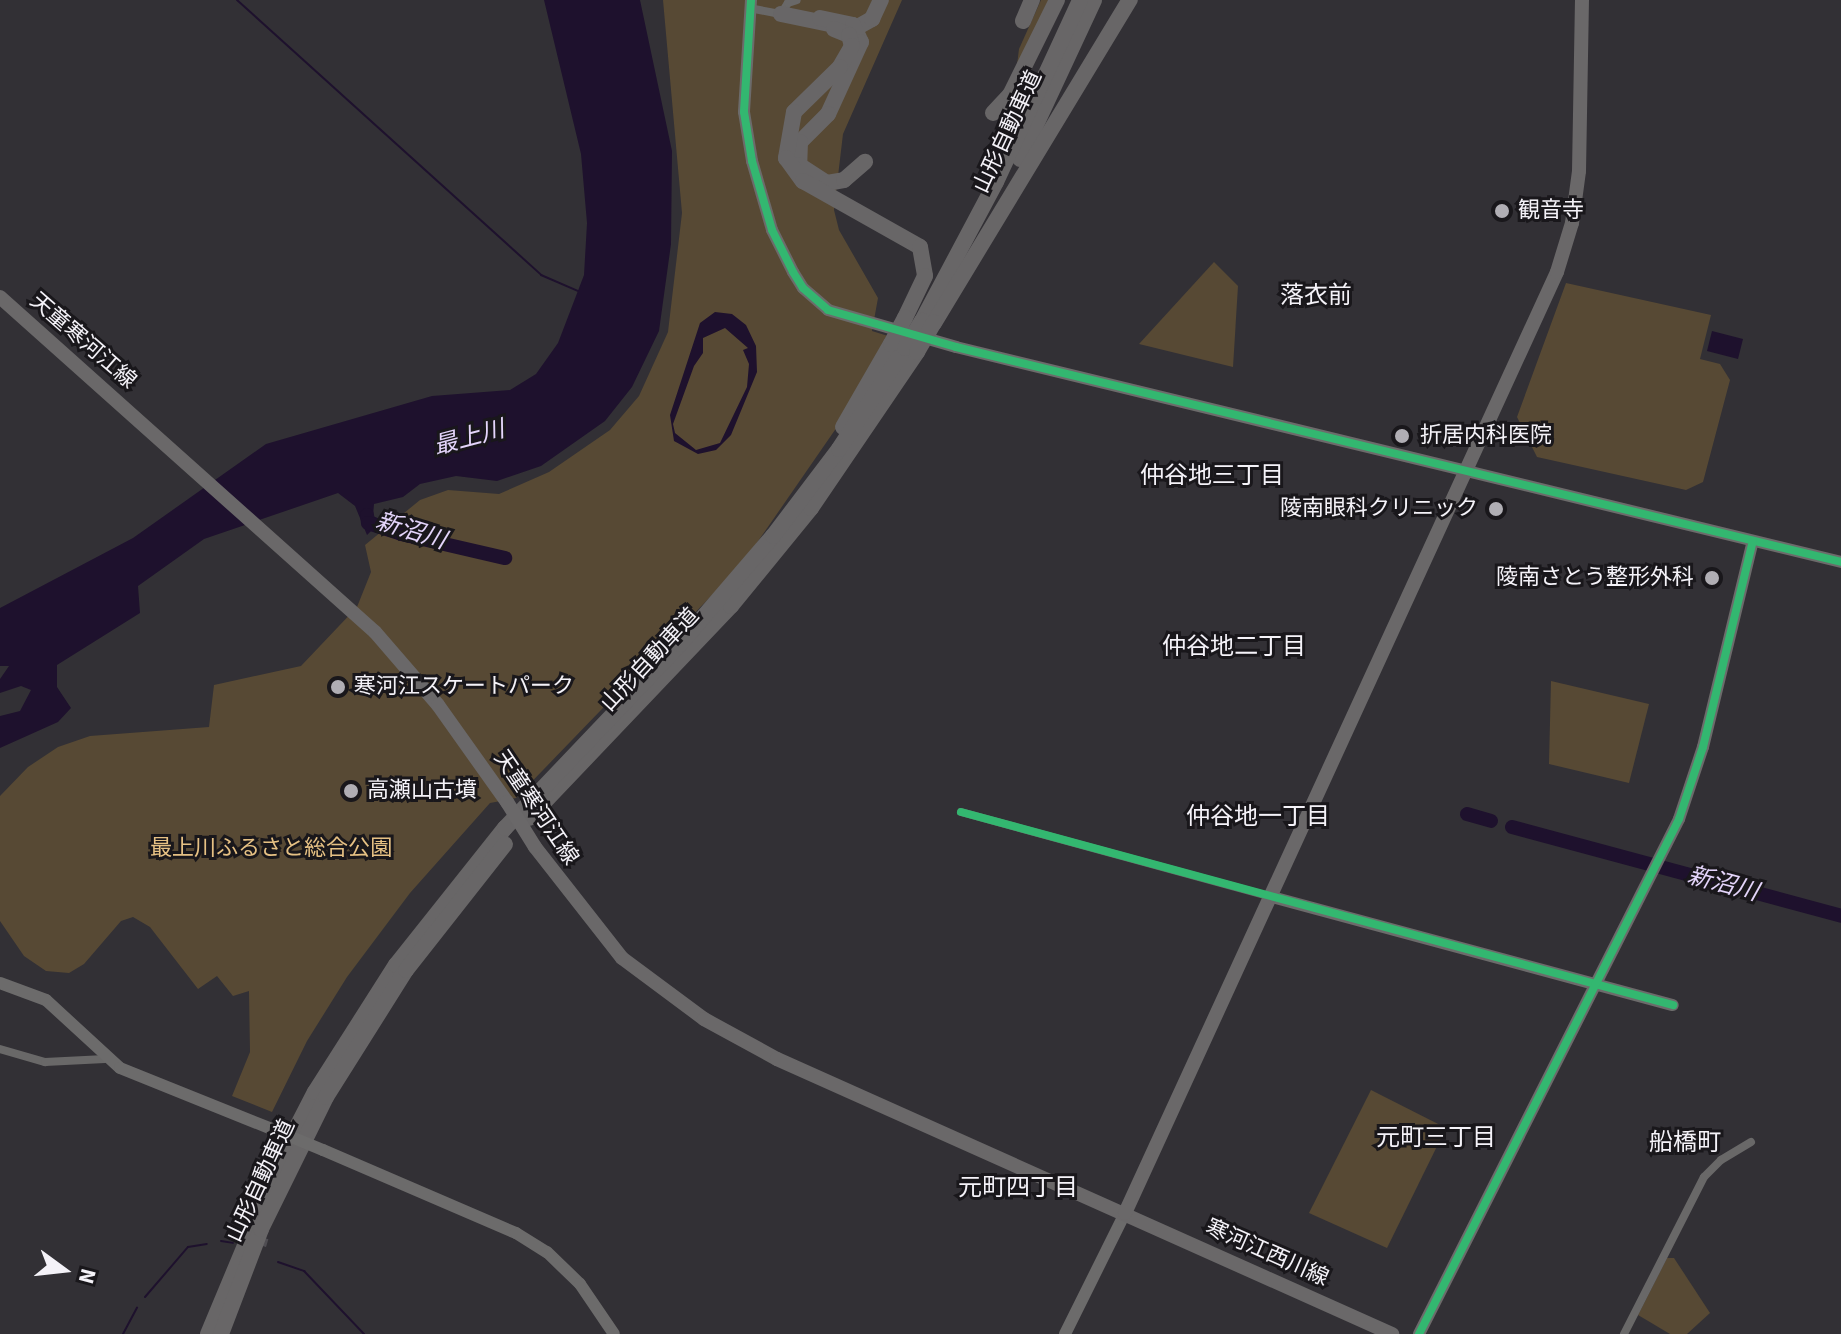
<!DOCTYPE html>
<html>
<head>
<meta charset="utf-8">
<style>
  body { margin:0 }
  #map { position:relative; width:1841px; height:1334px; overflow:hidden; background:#323035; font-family:"Source Sans 3","Noto Sans JP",sans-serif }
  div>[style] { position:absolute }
  .green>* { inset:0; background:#574934 }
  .water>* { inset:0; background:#1e112d }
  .stream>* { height:2px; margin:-1px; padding:0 1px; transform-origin:1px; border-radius:1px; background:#1e112d }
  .river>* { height:14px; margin:-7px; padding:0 7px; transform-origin:7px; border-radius:7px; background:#1e112d }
  .street-tunnel>* { height:8px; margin-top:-4px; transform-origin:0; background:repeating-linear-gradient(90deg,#4f4d52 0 8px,transparent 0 12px) }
  .street>* { height:8px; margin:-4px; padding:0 4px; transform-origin:4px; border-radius:4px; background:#696868 }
  .secondary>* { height:12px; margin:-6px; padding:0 6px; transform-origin:6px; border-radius:6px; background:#6c6b6b }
  .primary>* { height:14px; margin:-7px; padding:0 7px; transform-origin:7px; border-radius:7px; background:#6a6869 }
  .highway>* { height:16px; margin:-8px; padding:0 8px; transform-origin:8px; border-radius:8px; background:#686667 }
  .secondary-bridge>* { height:12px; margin:-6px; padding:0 6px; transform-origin:6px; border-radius:6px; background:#6c6b6b }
  .primary-bridge>* { height:14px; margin:-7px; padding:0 7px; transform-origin:7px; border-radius:7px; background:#6a6869 }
  .highway-bridge>* { height:16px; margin:-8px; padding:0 8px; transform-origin:8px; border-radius:8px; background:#686667 }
  .cycleway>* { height:8px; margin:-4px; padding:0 4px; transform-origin:4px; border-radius:4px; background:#33b770 }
  .dots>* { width:22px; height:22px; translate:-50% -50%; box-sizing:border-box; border:4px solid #19171b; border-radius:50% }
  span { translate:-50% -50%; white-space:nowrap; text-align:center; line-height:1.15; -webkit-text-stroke:6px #19171b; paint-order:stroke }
  .street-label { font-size:22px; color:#f4f2f8 }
  .poi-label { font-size:22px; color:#f4f2f8 }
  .left { translate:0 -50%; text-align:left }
  .right { translate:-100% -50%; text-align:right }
  .park-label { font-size:22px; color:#e6c184 }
  .neighbourhood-label { font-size:24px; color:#f4f2f8 }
  .water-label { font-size:24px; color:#e4d5fb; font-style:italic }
  .north { position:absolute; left:24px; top:1230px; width:80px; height:80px; -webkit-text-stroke:6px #19171b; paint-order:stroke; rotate:105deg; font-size:22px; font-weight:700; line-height:32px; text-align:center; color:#f4f2f8 }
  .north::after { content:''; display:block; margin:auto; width:28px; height:36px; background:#f4f2f8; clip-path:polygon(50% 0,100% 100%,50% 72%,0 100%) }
</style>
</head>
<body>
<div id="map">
  <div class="green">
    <i style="clip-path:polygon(663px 0,902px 0,843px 134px,834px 210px,839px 230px,878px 298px,872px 331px,888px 336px,846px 414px,743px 563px,516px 798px,490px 803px,410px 893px,347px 977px,307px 1041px,272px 1112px,232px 1096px,250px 1052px,249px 991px,233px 996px,217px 976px,198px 989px,150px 927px,133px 917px,121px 921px,84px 964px,69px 973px,46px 971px,24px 956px,0 921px,0 796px,28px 767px,58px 747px,90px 736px,209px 727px,214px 685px,301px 666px,357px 607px,371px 572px,365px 545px,420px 500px,448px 490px,499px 494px,549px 472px,610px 430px,639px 396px,668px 332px,682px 213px)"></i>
    <i style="clip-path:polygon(1041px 0,1051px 0,1017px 65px,1019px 49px)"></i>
    <i style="clip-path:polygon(1214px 262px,1238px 286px,1233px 367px,1139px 344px)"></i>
    <i style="clip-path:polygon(1566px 283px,1711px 315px,1700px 359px,1720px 364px,1730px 380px,1703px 482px,1686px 490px,1537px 457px,1517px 417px)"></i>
    <i style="clip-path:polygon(1551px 681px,1649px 704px,1629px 783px,1549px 764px)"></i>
    <i style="clip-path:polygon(1371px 1090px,1446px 1128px,1387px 1248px,1309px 1213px)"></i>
    <i style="clip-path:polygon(1667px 1258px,1674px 1258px,1710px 1313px,1687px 1334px,1670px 1334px,1638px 1315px)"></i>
  </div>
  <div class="water">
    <i style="clip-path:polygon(544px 0,640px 0,672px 151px,671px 244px,659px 331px,632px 387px,605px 421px,541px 466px,497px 481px,456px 476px,420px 484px,403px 497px,374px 504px,373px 516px,382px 520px,367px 535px,355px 506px,338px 493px,204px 539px,138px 586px,140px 613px,57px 665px,57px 687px,71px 708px,58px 722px,0 748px,0 716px,20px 711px,31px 690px,21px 686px,0 693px,0 679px,9px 666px,0 666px,0 608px,133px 538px,266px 444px,432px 396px,510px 390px,536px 374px,558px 343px,584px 275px,587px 223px,581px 154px)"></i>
    <i style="clip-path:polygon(evenodd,715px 312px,732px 314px,746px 325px,756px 346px,757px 372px,731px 435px,716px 450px,698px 454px,674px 441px,670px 415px,700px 323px,715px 312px,725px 328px,748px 348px,743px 350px,749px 364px,747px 387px,720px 443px,696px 450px,675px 433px,673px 424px,694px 366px,703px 353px,703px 338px,725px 328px)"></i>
    <i style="clip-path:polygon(1712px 331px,1743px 339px,1738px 359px,1707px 351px)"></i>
  </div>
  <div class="stream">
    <i style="left:237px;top:0;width:410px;rotate:42.1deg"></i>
    <i style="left:541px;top:275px;width:40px;rotate:23.4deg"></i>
    <i style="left:221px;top:1241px;width:12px;rotate:9deg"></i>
    <i style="left:278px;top:1262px;width:28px;rotate:19deg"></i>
    <i style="left:304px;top:1271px;width:87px;rotate:46.4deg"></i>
    <i style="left:145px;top:1297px;width:66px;rotate:-49.3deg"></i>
    <i style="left:188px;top:1247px;width:19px;rotate:-9deg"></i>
    <i style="left:123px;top:1334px;width:30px;rotate:-62deg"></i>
  </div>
  <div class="river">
    <i style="left:367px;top:515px;width:8px;rotate:83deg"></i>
    <i style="left:368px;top:523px;width:35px;rotate:18deg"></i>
    <i style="left:401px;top:534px;width:107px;rotate:13deg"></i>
    <i style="left:1467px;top:814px;width:25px;rotate:16deg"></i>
    <i style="left:1512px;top:827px;width:341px;rotate:15.1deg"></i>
  </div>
  <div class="street-tunnel">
    <i style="left:228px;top:1231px;width:41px;rotate:17.1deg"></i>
  </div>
  <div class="street">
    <i style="left:749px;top:8px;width:33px;rotate:11deg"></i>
    <i style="left:781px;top:14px;width:13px;rotate:-58deg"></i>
    <i style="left:788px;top:3px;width:9px;rotate:-18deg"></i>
    <i style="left:961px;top:812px;width:321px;rotate:15.3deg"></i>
    <i style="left:0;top:1049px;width:47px;rotate:16.1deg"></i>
    <i style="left:45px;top:1062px;width:60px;rotate:-2.9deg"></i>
    <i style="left:1624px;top:1334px;width:176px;rotate:-63deg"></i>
    <i style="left:1704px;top:1177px;width:24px;rotate:-45deg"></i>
    <i style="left:1721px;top:1160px;width:35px;rotate:-31deg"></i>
  </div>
  <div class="secondary">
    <i style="left:751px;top:0;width:112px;rotate:93.6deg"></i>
    <i style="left:744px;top:112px;width:50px;rotate:80.7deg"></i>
    <i style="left:752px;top:161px;width:72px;rotate:73.8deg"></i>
    <i style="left:772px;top:230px;width:47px;rotate:63.4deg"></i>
    <i style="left:793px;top:272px;width:19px;rotate:58deg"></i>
    <i style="left:803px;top:288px;width:33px;rotate:41deg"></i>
    <i style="left:828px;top:310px;width:133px;rotate:16.1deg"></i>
    <i style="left:956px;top:347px;width:911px;rotate:13.65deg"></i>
    <i style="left:1272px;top:897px;width:415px;rotate:15.1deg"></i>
    <i style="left:0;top:983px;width:49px;rotate:20.3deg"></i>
    <i style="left:46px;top:1000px;width:100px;rotate:42.6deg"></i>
    <i style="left:120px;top:1068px;width:164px;rotate:21.9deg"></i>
    <i style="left:323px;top:1150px;width:210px;rotate:23.3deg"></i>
    <i style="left:516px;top:1233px;width:36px;rotate:32deg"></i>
    <i style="left:547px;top:1252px;width:46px;rotate:44.1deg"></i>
    <i style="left:580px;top:1284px;width:60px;rotate:55.8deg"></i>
    <i style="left:1065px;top:1334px;width:135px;rotate:-63.6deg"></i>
    <i style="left:1419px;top:1334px;width:577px;rotate:-63.21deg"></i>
    <i style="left:1679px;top:819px;width:76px;rotate:-71.6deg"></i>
    <i style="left:1703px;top:747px;width:212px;rotate:-76.4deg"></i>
  </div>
  <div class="primary">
    <i style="left:0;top:297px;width:503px;rotate:41.78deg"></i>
    <i style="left:375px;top:632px;width:96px;rotate:49.2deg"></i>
    <i style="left:438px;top:705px;width:119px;rotate:54.6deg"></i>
    <i style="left:535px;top:847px;width:141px;rotate:51.9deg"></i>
    <i style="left:622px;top:958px;width:102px;rotate:36.6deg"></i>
    <i style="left:704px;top:1019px;width:83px;rotate:28.7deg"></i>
    <i style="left:777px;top:1059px;width:674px;rotate:24.09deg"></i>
    <i style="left:1125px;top:1213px;width:1035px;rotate:-65.34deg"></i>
    <i style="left:1557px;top:272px;width:51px;rotate:-73deg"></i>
    <i style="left:1572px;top:223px;width:52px;rotate:-82.3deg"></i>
    <i style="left:1579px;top:171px;width:171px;rotate:-89deg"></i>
  </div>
  <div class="highway">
    <i style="left:781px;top:14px;width:75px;rotate:11.6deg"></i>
    <i style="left:854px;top:29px;width:21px;rotate:-29deg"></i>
    <i style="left:872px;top:19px;width:21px;rotate:-65deg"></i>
    <i style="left:820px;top:18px;width:34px;rotate:12deg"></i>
    <i style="left:853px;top:25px;width:19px;rotate:65deg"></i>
    <i style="left:861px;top:42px;width:79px;rotate:114.6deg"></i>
    <i style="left:828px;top:114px;width:40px;rotate:135deg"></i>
    <i style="left:800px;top:142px;width:23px;rotate:92deg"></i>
    <i style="left:799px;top:165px;width:33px;rotate:33deg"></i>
    <i style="left:827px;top:183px;width:17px;rotate:-10deg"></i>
    <i style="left:844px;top:180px;width:28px;rotate:-41deg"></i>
    <i style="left:1023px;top:21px;width:23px;rotate:-67deg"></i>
    <i style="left:834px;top:29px;width:16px;rotate:22deg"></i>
    <i style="left:849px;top:35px;width:11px;rotate:75deg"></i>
    <i style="left:852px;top:46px;width:24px;rotate:120deg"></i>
    <i style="left:840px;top:67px;width:64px;rotate:135.6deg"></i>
    <i style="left:794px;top:112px;width:47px;rotate:99.9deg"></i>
    <i style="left:786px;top:158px;width:29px;rotate:54deg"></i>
    <i style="left:803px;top:181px;width:134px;rotate:29.4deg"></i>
    <i style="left:920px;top:247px;width:29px;rotate:80deg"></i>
    <i style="left:925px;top:276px;width:47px;rotate:115.5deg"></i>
    <i style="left:993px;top:113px;width:25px;rotate:-47deg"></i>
    <i style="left:1010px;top:95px;width:106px;rotate:-63.7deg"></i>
    <i style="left:1020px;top:159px;width:175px;rotate:-65deg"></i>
    <i style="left:922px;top:321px;width:157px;rotate:-62deg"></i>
    <i style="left:996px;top:182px;width:200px;rotate:-65.2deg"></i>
    <i style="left:934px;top:323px;width:378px;rotate:-58.8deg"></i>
    <i style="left:843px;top:427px;width:96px;rotate:-60deg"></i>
    <i style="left:529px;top:818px;width:293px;rotate:-46.4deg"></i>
    <i style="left:731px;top:606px;width:127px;rotate:-50.8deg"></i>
    <i style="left:811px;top:508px;width:189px;rotate:-55.8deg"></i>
    <i style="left:208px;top:1334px;width:199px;rotate:-67.3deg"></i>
    <i style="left:285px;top:1150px;width:65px;rotate:-62.7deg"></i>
    <i style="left:315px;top:1092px;width:151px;rotate:-57.5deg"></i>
    <i style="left:396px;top:965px;width:175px;rotate:-51.5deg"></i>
    <i style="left:505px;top:828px;width:254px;rotate:-46.4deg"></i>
    <i style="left:680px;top:644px;width:143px;rotate:-49.3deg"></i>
    <i style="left:773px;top:536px;width:109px;rotate:-52.8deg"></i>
    <i style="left:839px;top:449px;width:121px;rotate:-56.8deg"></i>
    <i style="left:221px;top:1334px;width:112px;rotate:-69.1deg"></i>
    <i style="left:261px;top:1229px;width:147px;rotate:-63.8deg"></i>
    <i style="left:326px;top:1097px;width:150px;rotate:-57.8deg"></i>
    <i style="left:406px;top:970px;width:160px;rotate:-51.8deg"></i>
  </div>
  <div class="secondary-bridge">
    <i style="left:272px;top:1129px;width:55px;rotate:22.4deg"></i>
  </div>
  <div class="primary-bridge">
    <i style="left:507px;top:802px;width:53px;rotate:58.1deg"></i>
  </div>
  <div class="highway-bridge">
    <i style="left:891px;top:344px;width:30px;rotate:-62deg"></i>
    <i style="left:905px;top:348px;width:32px;rotate:-58deg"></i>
    <i style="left:917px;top:352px;width:34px;rotate:-60deg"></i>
  </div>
  <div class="cycleway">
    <i style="left:751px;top:0;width:112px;rotate:93.6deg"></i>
    <i style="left:744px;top:112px;width:50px;rotate:80.7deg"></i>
    <i style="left:752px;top:161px;width:72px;rotate:73.8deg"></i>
    <i style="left:772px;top:230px;width:47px;rotate:63.4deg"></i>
    <i style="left:793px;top:272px;width:19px;rotate:58deg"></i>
    <i style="left:803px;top:288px;width:33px;rotate:41deg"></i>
    <i style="left:828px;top:310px;width:133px;rotate:16.1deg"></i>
    <i style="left:956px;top:347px;width:911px;rotate:13.65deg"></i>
    <i style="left:961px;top:812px;width:738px;rotate:15.17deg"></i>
    <i style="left:1419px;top:1334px;width:577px;rotate:-63.21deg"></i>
    <i style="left:1679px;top:819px;width:76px;rotate:-71.6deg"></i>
    <i style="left:1703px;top:747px;width:212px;rotate:-76.4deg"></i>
  </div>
  <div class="dots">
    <i style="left:1502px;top:211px;background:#b0aeb4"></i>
    <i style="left:1402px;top:436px;background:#b0aeb4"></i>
    <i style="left:1496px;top:509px;background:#b0aeb4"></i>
    <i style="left:1712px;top:578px;background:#b0aeb4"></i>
    <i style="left:338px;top:687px;background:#b0aeb4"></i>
    <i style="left:351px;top:791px;background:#b0aeb4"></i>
  </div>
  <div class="street-label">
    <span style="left:1008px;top:132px;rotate:-65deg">山形自動車道</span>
    <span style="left:83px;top:341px;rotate:41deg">天童寒河江線</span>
    <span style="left:650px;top:660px;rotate:-47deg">山形自動車道</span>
    <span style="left:536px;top:808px;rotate:56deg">天童寒河江線</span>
    <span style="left:261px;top:1181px;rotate:-65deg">山形自動車道</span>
    <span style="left:1267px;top:1253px;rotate:24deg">寒河江西川線</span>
  </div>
  <div class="poi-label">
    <span class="left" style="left:1518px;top:211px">観音寺</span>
    <span class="left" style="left:1420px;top:436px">折居内科医院</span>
    <span class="right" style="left:1478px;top:509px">陵南眼科クリニック</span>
    <span class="right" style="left:1694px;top:578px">陵南さとう整形外科</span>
    <span class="left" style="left:354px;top:687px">寒河江スケートパーク</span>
    <span class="left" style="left:367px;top:791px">高瀬山古墳</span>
  </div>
  <div class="park-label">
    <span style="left:271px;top:849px">最上川ふるさと総合公園</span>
  </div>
  <div class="neighbourhood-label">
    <span style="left:1316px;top:296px">落衣前</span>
    <span style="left:1212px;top:476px">仲谷地三丁目</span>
    <span style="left:1234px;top:647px">仲谷地二丁目</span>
    <span style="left:1258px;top:817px">仲谷地一丁目</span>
    <span style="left:1436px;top:1138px">元町三丁目</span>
    <span style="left:1685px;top:1143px">船橋町</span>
    <span style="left:1018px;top:1188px">元町四丁目</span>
  </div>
  <div class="water-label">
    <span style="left:469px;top:438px;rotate:-15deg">最上川</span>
    <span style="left:411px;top:531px;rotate:17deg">新沼川</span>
    <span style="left:1723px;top:884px;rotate:15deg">新沼川</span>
  </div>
  <div class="north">N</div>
</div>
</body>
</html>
